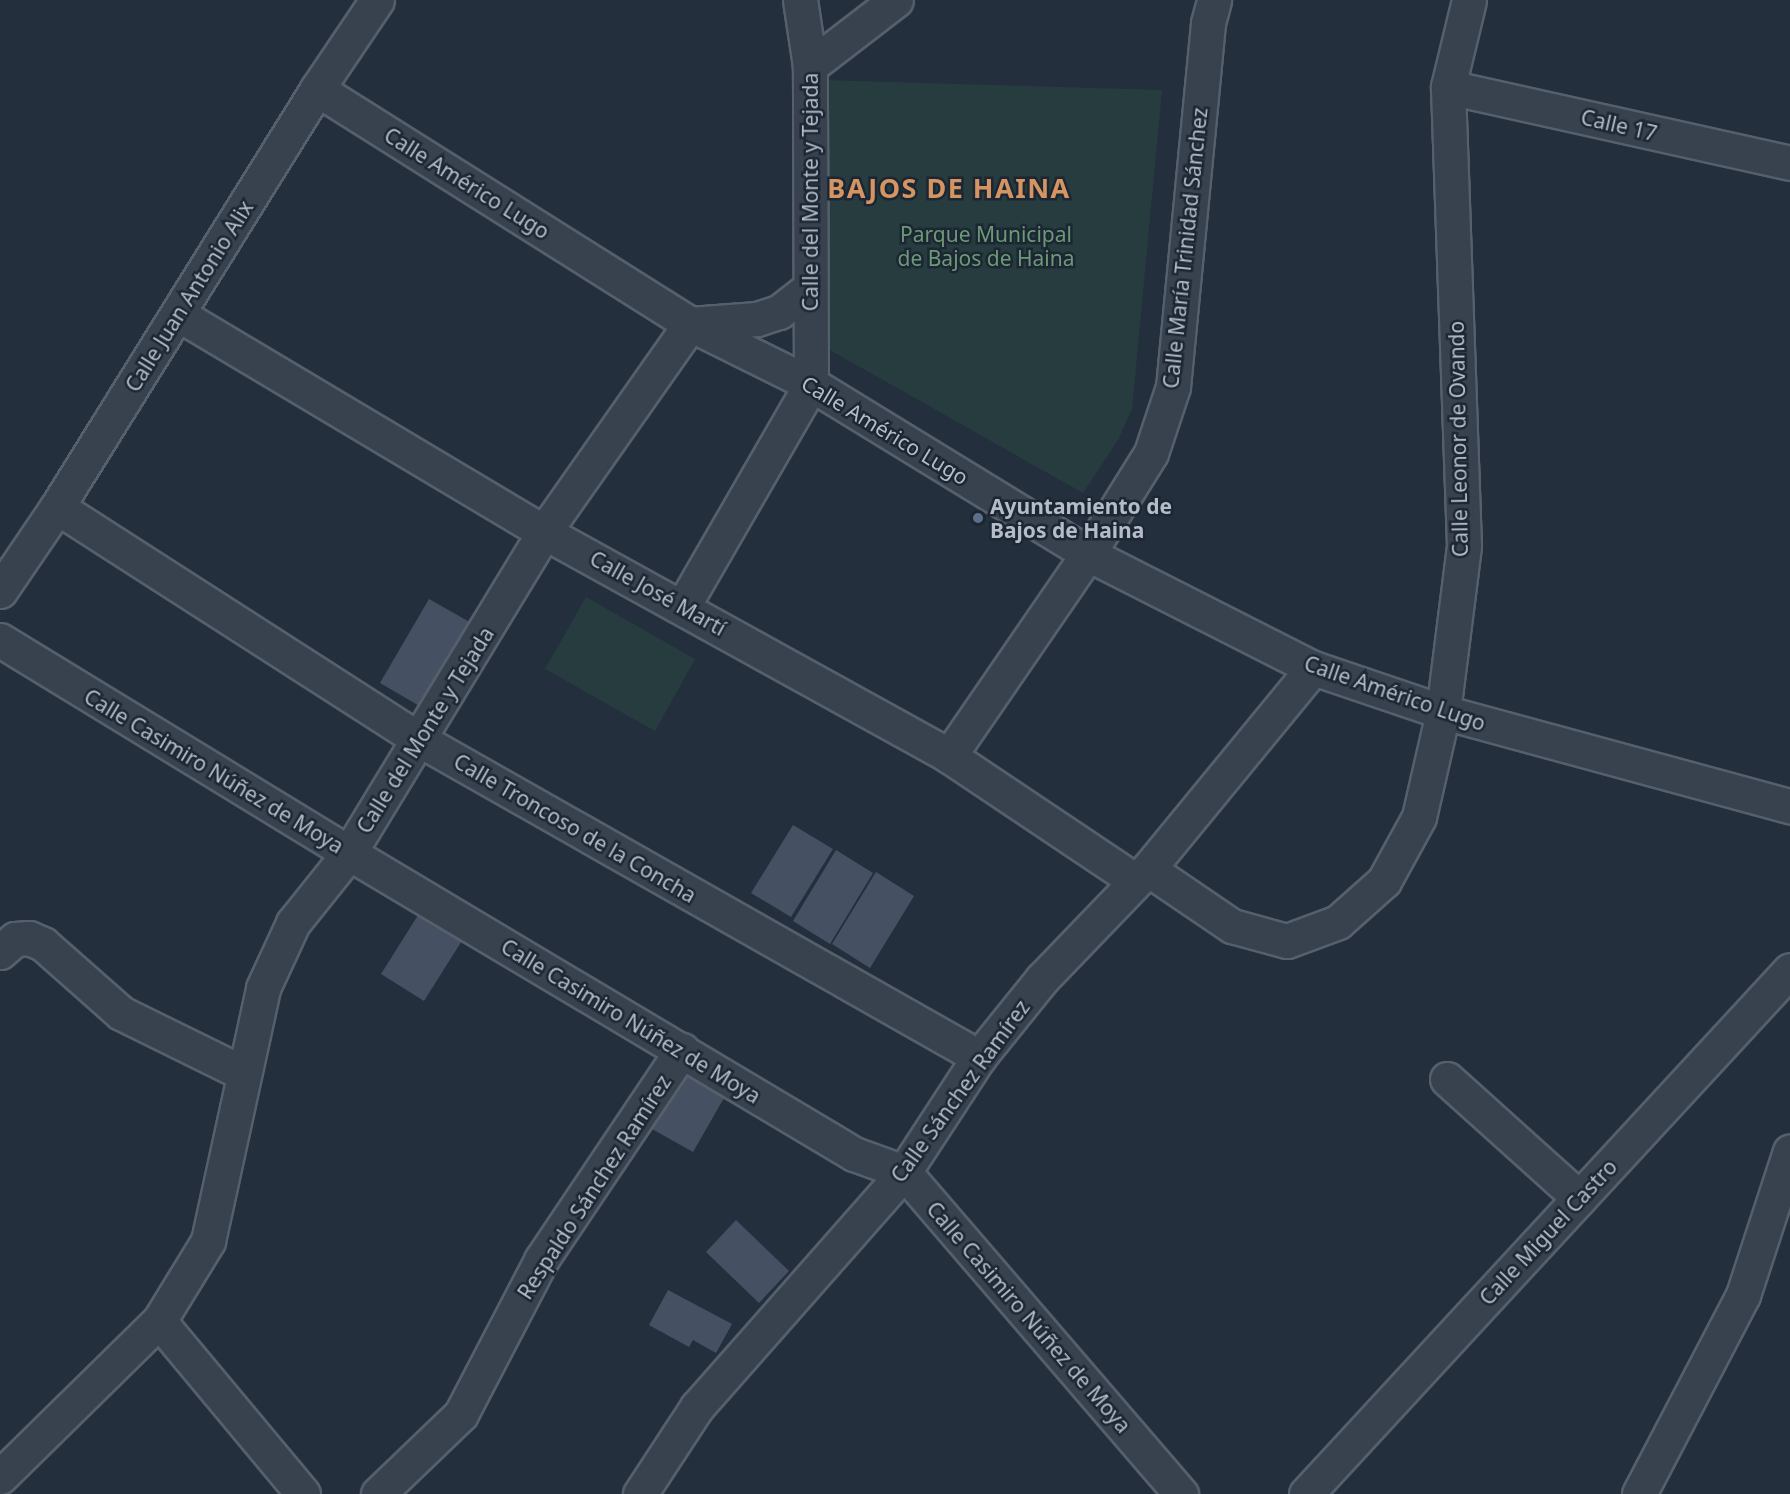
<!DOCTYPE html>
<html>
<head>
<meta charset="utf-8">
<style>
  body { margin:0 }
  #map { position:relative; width:1790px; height:1494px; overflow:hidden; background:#242f3e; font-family:"Noto Sans",sans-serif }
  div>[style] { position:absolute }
  .green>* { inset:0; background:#263c3f }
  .building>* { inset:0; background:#455162 }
  .roads { filter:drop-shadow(2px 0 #565f6c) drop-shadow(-2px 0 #565f6c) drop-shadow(0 2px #565f6c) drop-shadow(0 -2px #565f6c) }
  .minor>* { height:33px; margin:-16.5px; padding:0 16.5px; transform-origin:16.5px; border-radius:16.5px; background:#38414e }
  .dots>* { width:16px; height:16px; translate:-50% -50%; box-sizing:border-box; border:3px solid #1d2633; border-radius:50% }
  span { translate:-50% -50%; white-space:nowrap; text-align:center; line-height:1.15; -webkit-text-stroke:5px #1d2633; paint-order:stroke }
  .street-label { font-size:21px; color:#b4bcc9 }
  .park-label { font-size:21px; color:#6b9a76 }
  .poi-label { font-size:21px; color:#b4bcc9; font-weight:700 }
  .left { translate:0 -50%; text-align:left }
  .district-label { font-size:27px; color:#d59563; font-weight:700; letter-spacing:1.5px }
</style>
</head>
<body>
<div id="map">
  <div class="green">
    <i style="clip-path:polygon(821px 80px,1162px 90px,1132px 409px,1118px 440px,1083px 493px,828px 349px)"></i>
    <i style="clip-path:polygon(586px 597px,695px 659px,655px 731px,545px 669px)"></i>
  </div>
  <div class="building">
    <i style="clip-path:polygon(429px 599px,473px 624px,423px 708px,380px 683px)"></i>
    <i style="clip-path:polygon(793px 825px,833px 849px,791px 917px,751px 893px)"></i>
    <i style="clip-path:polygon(836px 850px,873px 873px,830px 944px,793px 921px)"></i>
    <i style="clip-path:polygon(876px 872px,914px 896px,870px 968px,832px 944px)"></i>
    <i style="clip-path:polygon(420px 912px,463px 939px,424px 1001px,381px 974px)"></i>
    <i style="clip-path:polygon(684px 1075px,724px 1098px,693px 1152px,652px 1129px)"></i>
    <i style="clip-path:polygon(736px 1220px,789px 1271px,759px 1303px,706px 1252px)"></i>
    <i style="clip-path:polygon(668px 1290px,732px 1324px,716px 1353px,693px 1340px,689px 1347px,649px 1325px)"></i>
  </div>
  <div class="roads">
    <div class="minor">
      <i style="left:810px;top:66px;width:108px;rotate:-37.5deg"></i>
      <i style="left:1448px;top:87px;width:350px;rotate:12.5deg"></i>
      <i style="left:317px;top:89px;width:441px;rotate:32.2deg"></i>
      <i style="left:690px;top:324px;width:135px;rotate:26.4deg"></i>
      <i style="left:811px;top:384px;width:325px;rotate:31.5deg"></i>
      <i style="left:1088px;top:554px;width:252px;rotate:26.9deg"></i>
      <i style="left:1313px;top:668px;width:137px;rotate:18.7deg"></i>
      <i style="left:1443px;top:712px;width:360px;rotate:15.2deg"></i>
      <i style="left:178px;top:314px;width:426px;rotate:30.8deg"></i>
      <i style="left:544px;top:532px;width:463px;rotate:28.9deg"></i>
      <i style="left:949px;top:756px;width:223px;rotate:33.8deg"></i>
      <i style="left:57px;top:507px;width:431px;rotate:32.7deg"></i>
      <i style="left:420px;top:740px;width:643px;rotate:29.56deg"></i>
      <i style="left:0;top:591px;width:102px;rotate:-55.8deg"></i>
      <i style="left:57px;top:507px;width:492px;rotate:-58.1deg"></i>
      <i style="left:317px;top:89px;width:107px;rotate:-56deg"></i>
      <i style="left:683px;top:606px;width:256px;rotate:-60deg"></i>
      <i style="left:811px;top:384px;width:318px;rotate:-90.2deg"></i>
      <i style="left:810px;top:66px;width:67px;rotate:-98.6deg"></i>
      <i style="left:0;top:640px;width:409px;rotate:31.4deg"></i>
      <i style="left:349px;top:853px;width:588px;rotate:30.8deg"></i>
      <i style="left:854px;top:1154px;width:53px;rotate:19.8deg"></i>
      <i style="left:904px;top:1172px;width:425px;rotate:49.3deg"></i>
      <i style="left:949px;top:756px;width:245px;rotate:-55.5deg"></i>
      <i style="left:1088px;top:554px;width:119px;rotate:-58deg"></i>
      <i style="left:1151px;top:453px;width:70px;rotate:-71.6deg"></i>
      <i style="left:1173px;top:387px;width:366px;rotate:-84.5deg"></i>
      <i style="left:1208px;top:23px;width:24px;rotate:-75deg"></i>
      <i style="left:1148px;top:869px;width:102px;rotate:34.2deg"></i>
      <i style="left:1232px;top:926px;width:57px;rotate:15.3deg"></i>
      <i style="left:1287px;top:941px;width:54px;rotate:-20.4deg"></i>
      <i style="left:1338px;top:922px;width:62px;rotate:-41.7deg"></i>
      <i style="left:1384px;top:881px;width:73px;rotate:-61.3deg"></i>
      <i style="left:1419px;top:817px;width:108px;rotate:-77.1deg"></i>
      <i style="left:1443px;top:712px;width:167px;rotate:-82.8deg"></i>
      <i style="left:1464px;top:546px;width:459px;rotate:-92deg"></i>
      <i style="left:1448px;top:87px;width:89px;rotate:-76.4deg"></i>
      <i style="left:0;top:952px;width:20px;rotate:-41deg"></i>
      <i style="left:15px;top:939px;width:14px;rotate:-4deg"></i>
      <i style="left:29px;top:938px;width:15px;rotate:23deg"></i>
      <i style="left:43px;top:944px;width:104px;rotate:41.5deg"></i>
      <i style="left:121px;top:1013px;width:136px;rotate:26.2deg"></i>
      <i style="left:1447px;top:1079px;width:178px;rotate:42deg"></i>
      <i style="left:159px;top:1321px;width:225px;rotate:50.2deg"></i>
      <i style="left:0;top:1477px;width:223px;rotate:-44.5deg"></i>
      <i style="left:159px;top:1321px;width:94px;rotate:-58.5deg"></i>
      <i style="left:208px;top:1241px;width:259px;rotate:-77.7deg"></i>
      <i style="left:263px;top:988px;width:72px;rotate:-65.2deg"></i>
      <i style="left:293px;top:923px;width:90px;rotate:-51.3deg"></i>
      <i style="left:349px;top:853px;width:376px;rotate:-58.7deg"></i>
      <i style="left:544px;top:532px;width:254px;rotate:-54.9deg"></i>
      <i style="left:690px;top:324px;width:67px;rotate:-4.3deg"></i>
      <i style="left:757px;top:319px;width:23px;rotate:-18deg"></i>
      <i style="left:779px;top:312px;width:39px;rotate:-38deg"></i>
      <i style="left:378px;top:1494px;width:115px;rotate:-43.9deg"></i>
      <i style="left:461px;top:1414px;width:174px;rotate:-62.5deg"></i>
      <i style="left:541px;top:1260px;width:253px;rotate:-56.1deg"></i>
      <i style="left:640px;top:1494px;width:104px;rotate:-56.8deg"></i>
      <i style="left:697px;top:1407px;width:313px;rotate:-48.6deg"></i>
      <i style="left:904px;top:1172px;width:137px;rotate:-56.9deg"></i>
      <i style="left:979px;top:1057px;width:100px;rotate:-51.1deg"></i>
      <i style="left:1042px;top:979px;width:153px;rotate:-46.1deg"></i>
      <i style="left:1148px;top:869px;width:260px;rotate:-50.6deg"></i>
      <i style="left:1306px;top:1494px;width:713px;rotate:-47.27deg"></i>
      <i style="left:1639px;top:1494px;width:225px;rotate:-62.4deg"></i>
      <i style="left:1743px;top:1295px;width:151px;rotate:-71.9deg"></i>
    </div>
  </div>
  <div class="dots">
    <i style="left:978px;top:518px;background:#5c6f8a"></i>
  </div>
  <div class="street-label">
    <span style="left:1619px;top:125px;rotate:13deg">Calle 17</span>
    <span style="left:467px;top:183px;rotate:32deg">Calle Américo Lugo</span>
    <span style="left:810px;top:192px;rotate:-90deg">Calle del Monte y Tejada</span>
    <span style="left:1185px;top:248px;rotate:-84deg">Calle María Trinidad Sánchez</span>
    <span style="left:189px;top:296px;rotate:-58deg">Calle Juan Antonio Alix</span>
    <span style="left:885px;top:430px;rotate:31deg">Calle Américo Lugo</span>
    <span style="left:1458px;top:439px;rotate:-91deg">Calle Leonor de Ovando</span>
    <span style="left:658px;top:593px;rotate:29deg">Calle José Martí</span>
    <span style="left:1395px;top:693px;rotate:19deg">Calle Américo Lugo</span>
    <span style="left:425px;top:730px;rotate:-58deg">Calle del Monte y Tejada</span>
    <span style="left:214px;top:771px;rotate:31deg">Calle Casimiro Núñez de Moya</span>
    <span style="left:575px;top:828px;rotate:30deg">Calle Troncoso de la Concha</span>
    <span style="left:631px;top:1021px;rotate:31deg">Calle Casimiro Núñez de Moya</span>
    <span style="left:960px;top:1091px;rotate:-54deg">Calle Sánchez Ramírez</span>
    <span style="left:594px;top:1187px;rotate:-57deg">Respaldo Sánchez Ramírez</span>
    <span style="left:1548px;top:1232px;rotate:-47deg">Calle Miguel Castro</span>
    <span style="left:1029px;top:1317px;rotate:49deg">Calle Casimiro Núñez de Moya</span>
  </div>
  <div class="park-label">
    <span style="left:986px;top:246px">Parque Municipal<br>de Bajos de Haina</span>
  </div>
  <div class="poi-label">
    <span class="left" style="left:990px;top:518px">Ayuntamiento de<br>Bajos de Haina</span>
  </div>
  <div class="district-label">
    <span style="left:949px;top:188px">BAJOS DE HAINA</span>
  </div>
</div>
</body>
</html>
